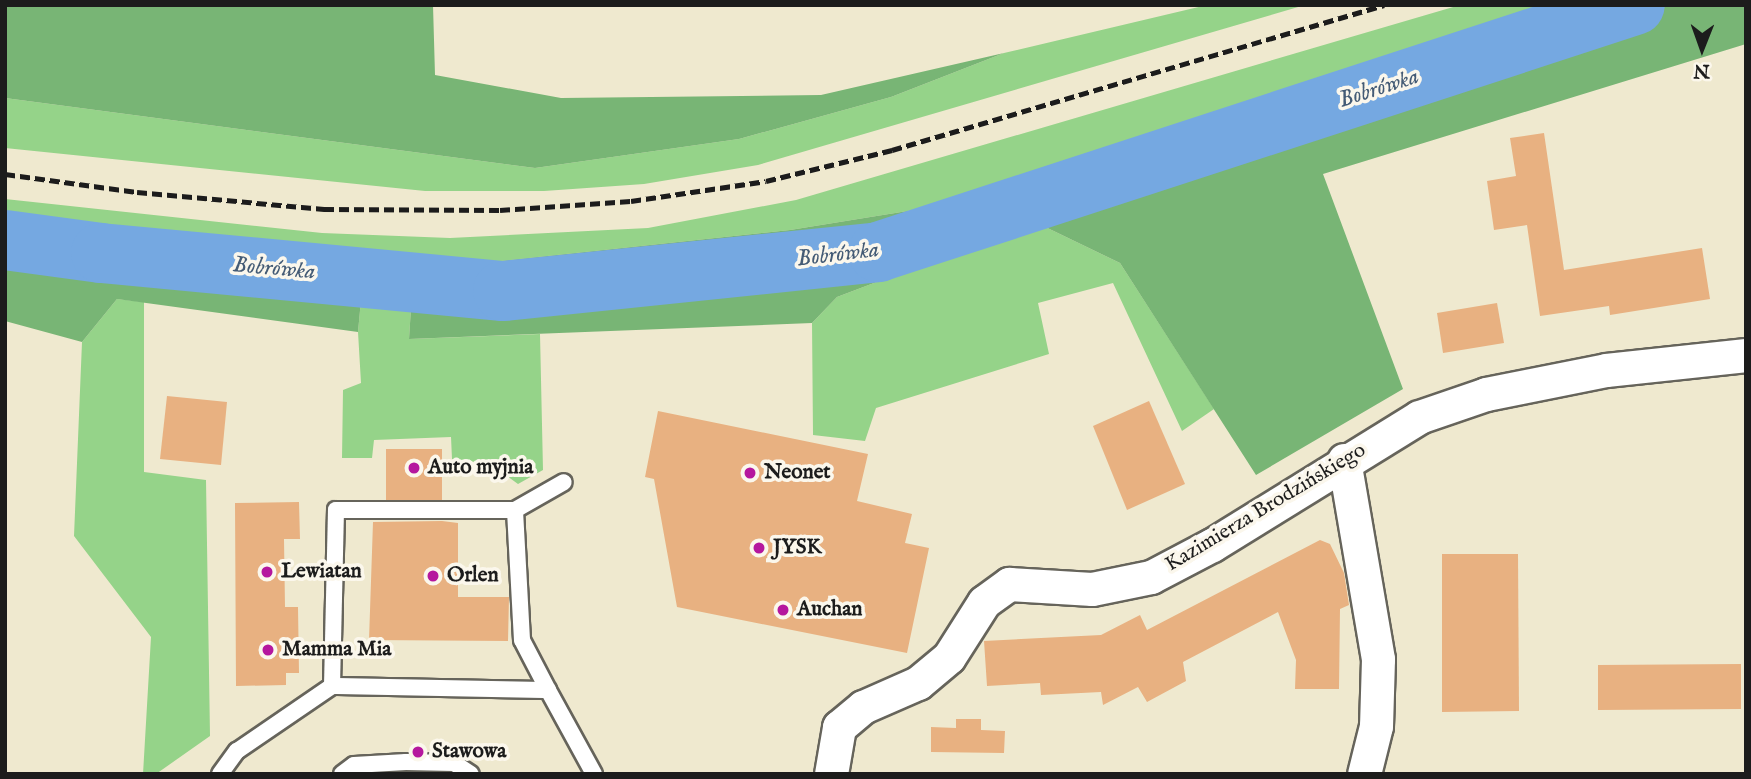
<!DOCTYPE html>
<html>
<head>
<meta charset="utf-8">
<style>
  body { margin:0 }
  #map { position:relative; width:1751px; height:779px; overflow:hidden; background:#efe9cf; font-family:"IM FELL English",serif }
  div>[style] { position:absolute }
  .green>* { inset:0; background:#95d389 }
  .forest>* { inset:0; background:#78b575 }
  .river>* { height:60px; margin:-30px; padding:0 30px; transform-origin:30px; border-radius:30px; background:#75a8e1 }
  .building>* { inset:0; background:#e8b181 }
  .roads { filter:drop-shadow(2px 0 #66645b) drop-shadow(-2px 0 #66645b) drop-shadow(0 2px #66645b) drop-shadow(0 -2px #66645b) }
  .service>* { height:16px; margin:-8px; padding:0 8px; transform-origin:8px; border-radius:8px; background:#fff }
  .minor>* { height:33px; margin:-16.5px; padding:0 16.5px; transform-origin:16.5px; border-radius:16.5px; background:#fff }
  .rail>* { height:5px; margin-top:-2.5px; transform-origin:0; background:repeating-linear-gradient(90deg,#1c1c1c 0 10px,transparent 0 15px) }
  .dots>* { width:19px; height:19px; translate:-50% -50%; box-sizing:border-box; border:4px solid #fbf7ec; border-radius:50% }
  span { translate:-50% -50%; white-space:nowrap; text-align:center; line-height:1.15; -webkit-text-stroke:7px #fbf7ec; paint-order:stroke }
  .poi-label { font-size:21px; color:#1c1c1c; font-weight:700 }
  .left { translate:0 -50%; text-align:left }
  .street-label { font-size:21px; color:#1c1c1c }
  .water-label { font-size:23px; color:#445b75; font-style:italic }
  .frame { position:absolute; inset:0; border:7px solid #1c1c1c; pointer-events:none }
  .north { position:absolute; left:1667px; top:14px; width:70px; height:70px; -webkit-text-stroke:5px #fbf7ec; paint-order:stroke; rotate:181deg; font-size:19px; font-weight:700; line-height:28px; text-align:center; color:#1c1c1c }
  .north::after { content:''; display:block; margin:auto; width:24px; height:32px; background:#1c1c1c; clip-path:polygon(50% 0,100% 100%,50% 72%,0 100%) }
</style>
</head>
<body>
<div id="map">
  <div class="green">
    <i style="clip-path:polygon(1207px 5px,1305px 5px,758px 165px,644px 184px,544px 191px,425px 191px,5px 148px,5px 98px,535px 168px,739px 139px,891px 97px,1004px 53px)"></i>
    <i style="clip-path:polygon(1460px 5px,1574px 5px,926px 208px,790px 230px,482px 263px,414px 261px,409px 339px,540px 334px,543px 470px,518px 484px,490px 464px,452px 459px,451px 437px,374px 440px,372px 458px,342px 458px,343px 390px,361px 383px,358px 332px,364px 268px,5px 222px,5px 199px,322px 233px,450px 238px,648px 228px,796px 200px)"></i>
    <i style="clip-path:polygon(1035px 222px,1120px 263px,1214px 409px,1182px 431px,1113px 283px,1038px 303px,1049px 354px,876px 408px,865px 441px,813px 435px,812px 323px,837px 297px)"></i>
    <i style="clip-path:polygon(117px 299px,144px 302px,144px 472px,206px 480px,210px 736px,156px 774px,143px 774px,151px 637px,74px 536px,82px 342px)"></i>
  </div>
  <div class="forest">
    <i style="clip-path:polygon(5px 5px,433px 5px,435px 75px,561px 98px,821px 95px,1004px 53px,891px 97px,739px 139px,535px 168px,5px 98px)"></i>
    <i style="clip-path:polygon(1574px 5px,1746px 5px,1746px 44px,1323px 174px,1403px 389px,1256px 475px,1120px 263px,1035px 222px,837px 297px,812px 323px,409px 339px,414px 261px,482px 263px,790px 230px,926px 208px)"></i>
    <i style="clip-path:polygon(5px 222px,364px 268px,358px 332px,117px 299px,82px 342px,5px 321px)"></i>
  </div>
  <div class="river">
    <i style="left:5px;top:240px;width:97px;rotate:7.7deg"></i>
    <i style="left:101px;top:253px;width:404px;rotate:5.4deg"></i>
    <i style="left:503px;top:291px;width:377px;rotate:-5.9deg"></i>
    <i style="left:878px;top:252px;width:796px;rotate:-18.07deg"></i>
  </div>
  <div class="building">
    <i style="clip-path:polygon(1544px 133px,1564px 270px,1702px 248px,1710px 299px,1610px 315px,1609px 306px,1540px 316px,1527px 225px,1494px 230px,1487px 181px,1516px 176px,1510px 138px)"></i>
    <i style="clip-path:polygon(1497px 303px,1504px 343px,1443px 353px,1437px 313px)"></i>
    <i style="clip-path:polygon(167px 396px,227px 402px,221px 465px,160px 459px)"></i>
    <i style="clip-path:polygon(1149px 401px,1185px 484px,1127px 510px,1093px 426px)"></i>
    <i style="clip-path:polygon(658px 411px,868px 454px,857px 501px,912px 514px,905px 543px,929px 548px,907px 653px,677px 607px,654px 479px,645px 477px)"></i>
    <i style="clip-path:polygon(386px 449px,442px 449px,442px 500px,386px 500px)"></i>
    <i style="clip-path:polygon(299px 502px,300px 539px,284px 539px,285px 607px,298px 607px,299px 673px,286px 673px,286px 685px,236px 686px,235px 503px)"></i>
    <i style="clip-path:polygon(442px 521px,458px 523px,458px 597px,509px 597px,508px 641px,369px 640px,373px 522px)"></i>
    <i style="clip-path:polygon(1320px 540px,1330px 544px,1344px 573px,1349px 605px,1340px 609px,1339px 689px,1295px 689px,1296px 660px,1278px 612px,1183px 662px,1186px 681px,1147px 702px,1138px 687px,1103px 705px,1101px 692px,1041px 695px,1040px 683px,987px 686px,984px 641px,1101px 635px,1140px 615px,1147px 630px)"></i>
    <i style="clip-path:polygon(1442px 554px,1518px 554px,1519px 711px,1442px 712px)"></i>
    <i style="clip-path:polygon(1741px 664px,1741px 709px,1598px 710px,1598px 665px)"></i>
    <i style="clip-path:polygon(956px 719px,981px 719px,981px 730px,1005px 731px,1004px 753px,931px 752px,931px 727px,956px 728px)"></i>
  </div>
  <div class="roads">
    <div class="service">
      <i style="left:332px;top:686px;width:176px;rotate:-88.7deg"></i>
      <i style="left:336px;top:510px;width:179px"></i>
      <i style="left:548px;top:690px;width:56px;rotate:-117.5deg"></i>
      <i style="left:522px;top:640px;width:130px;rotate:-93.1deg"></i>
      <i style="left:515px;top:510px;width:56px;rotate:-29.7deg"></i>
      <i style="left:220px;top:774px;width:29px;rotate:-54deg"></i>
      <i style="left:237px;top:751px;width:115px;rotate:-34.4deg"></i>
      <i style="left:332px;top:686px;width:216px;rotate:1.1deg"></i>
      <i style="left:548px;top:690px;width:96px;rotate:61.3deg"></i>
      <i style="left:342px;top:774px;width:15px;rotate:-37deg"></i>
      <i style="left:354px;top:765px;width:52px;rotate:-3.3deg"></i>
      <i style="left:406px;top:762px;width:48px;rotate:1.2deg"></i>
      <i style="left:454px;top:763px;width:20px;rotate:33deg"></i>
    </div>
    <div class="minor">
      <i style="left:1344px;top:460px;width:202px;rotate:80.3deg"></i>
      <i style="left:1378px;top:659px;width:67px;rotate:91.7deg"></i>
      <i style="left:1376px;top:726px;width:49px;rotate:104deg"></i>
      <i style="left:831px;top:774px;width:48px;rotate:-80.3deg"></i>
      <i style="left:839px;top:727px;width:31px;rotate:-40deg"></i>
      <i style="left:863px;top:707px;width:60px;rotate:-23.6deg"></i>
      <i style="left:918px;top:683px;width:40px;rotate:-40deg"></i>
      <i style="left:949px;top:657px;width:65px;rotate:-57.5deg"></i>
      <i style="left:984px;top:602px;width:31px;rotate:-36deg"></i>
      <i style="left:1009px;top:584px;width:83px;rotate:3.4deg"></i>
      <i style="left:1092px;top:589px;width:60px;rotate:-11.5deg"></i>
      <i style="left:1151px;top:577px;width:69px;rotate:-27.7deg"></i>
      <i style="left:1212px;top:545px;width:243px;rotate:-31.7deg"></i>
      <i style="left:1419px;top:417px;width:71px;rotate:-18.9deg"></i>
      <i style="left:1486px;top:394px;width:122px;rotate:-11.3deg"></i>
      <i style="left:1606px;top:370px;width:141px;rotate:-6.1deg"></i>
    </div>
  </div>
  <div class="rail">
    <i style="left:5px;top:174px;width:133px;rotate:7.8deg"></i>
    <i style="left:137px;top:192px;width:188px;rotate:5.2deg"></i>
    <i style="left:324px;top:209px;width:176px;rotate:0.3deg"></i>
    <i style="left:500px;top:210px;width:131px;rotate:-3.9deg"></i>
    <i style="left:631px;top:201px;width:136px;rotate:-8.4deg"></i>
    <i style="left:766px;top:181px;width:130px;rotate:-13.8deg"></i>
    <i style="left:892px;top:150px;width:513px;rotate:-16.42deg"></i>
  </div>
  <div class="dots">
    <i style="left:414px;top:468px;background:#b5179e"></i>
    <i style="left:750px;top:473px;background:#b5179e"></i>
    <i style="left:759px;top:548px;background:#b5179e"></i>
    <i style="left:267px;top:572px;background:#b5179e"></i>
    <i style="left:433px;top:576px;background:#b5179e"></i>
    <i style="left:783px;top:610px;background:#b5179e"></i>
    <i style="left:268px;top:650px;background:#b5179e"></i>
    <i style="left:418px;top:752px;background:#b5179e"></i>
  </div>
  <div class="poi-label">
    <span class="left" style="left:428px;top:468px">Auto myjnia</span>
    <span class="left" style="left:764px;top:473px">Neonet</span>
    <span class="left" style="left:773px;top:548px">JYSK</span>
    <span class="left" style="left:281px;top:572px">Lewiatan</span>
    <span class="left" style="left:447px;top:576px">Orlen</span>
    <span class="left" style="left:797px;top:610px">Auchan</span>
    <span class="left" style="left:282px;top:650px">Mamma Mia</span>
    <span class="left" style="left:432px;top:752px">Stawowa</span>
  </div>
  <div class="street-label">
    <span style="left:1266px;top:508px;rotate:-31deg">Kazimierza Brodzińskiego</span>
  </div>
  <div class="water-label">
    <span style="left:1379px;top:89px;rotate:-18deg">Bobrówka</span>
    <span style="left:838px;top:255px;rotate:-7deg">Bobrówka</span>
    <span style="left:274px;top:269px;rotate:5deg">Bobrówka</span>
  </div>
  <div class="frame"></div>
  <div class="north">N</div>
</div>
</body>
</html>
